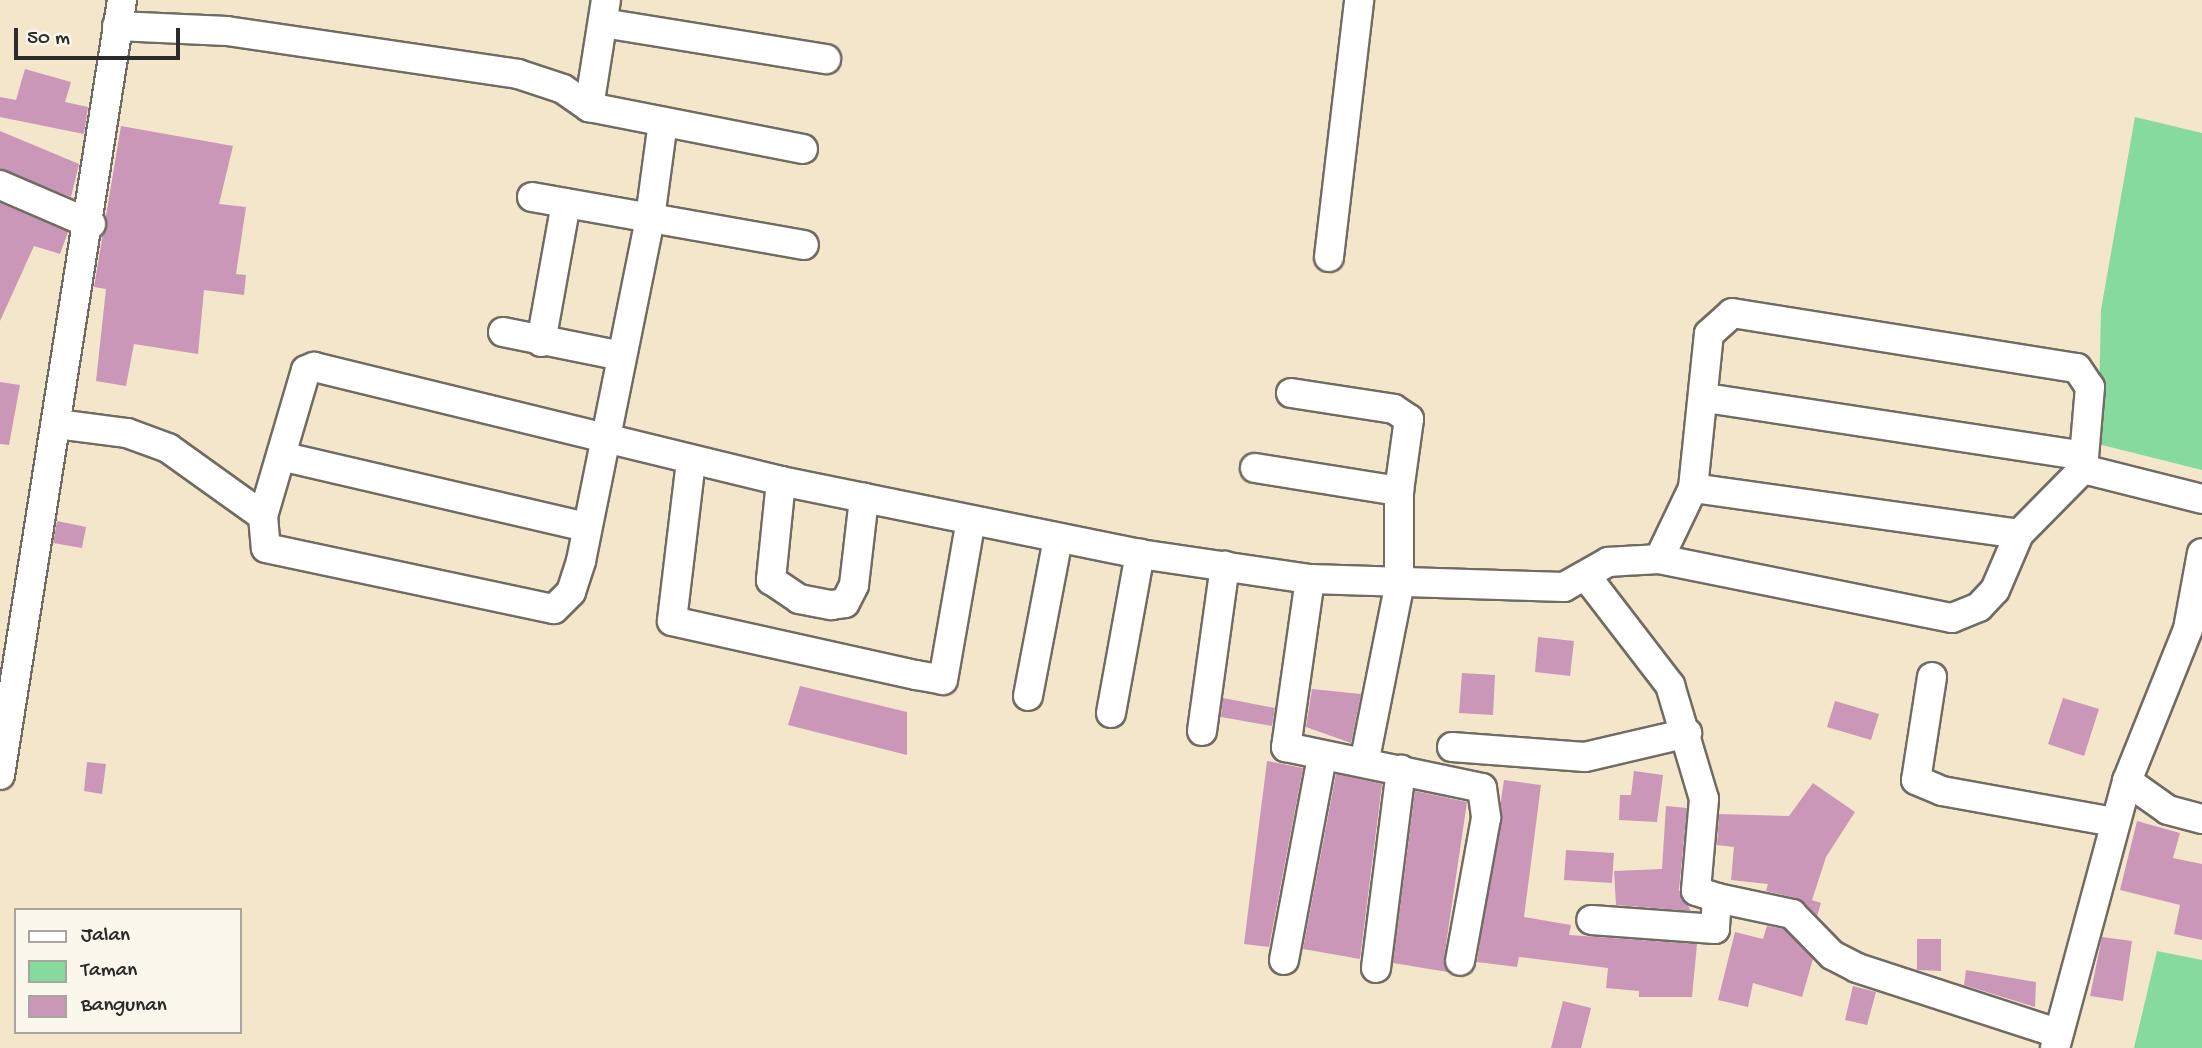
<!DOCTYPE html>
<html>
<head>
<meta charset="utf-8">
<style>
  body { margin:0 }
  #map { position:relative; width:2202px; height:1048px; overflow:hidden; background:#f3e6cb; font-family:"Gochi Hand",sans-serif }
  div>[style] { position:absolute }
  .green>* { inset:0; background:#86da9d }
  .building>* { inset:0; background:#cb97b8 }
  .roads { filter:drop-shadow(2px 0 #716c63) drop-shadow(-2px 0 #716c63) drop-shadow(0 2px #716c63) drop-shadow(0 -2px #716c63) }
  .minor>* { height:28px; margin:-14px; padding:0 14px; transform-origin:14px; border-radius:14px; background:#fff }
  span { translate:-50% -50%; white-space:nowrap; text-align:center; line-height:1.15; -webkit-text-stroke:7px #fbf7ec; paint-order:stroke }
  .legend { position:absolute; left:14px; top:908px; width:228px; height:126px; box-sizing:border-box; background:#fbf7ec; border:2px solid #a8a59f; margin:0; padding:9px 12px; list-style:none; font-size:21px; color:#2b2b2b }
  .legend li { display:flex; align-items:center; gap:14px; height:35px }
  .legend b { width:35px; border:2px solid #a8a59f }
  .scale { position:absolute; left:14px; top:28px; width:166px; height:32px; box-sizing:border-box; border:4px solid #2b2b2b; border-top:0; padding-left:9px; font-size:21px; line-height:24px; white-space:nowrap; color:#2b2b2b; -webkit-text-stroke:5px #fbf7ec; paint-order:stroke }
</style>
</head>
<body>
<div id="map">
  <div class="green">
    <i style="clip-path:polygon(2135px 117px,2202px 133px,2202px 470px,2098px 444px,2101px 310px)"></i>
    <i style="clip-path:polygon(2157px 951px,2202px 960px,2202px 1048px,2134px 1048px)"></i>
  </div>
  <div class="building">
    <i style="clip-path:polygon(25px 69px,71px 82px,65px 102px,88px 107px,84px 134px,0 117px,0 97px,16px 100px)"></i>
    <i style="clip-path:polygon(121px 126px,233px 146px,219px 204px,246px 207px,236px 274px,246px 275px,244px 295px,204px 290px,198px 354px,134px 344px,126px 386px,96px 381px,106px 289px,94px 287px)"></i>
    <i style="clip-path:polygon(0 131px,79px 164px,71px 197px,0 169px)"></i>
    <i style="clip-path:polygon(0 203px,68px 232px,60px 254px,34px 246px,0 321px)"></i>
    <i style="clip-path:polygon(0 382px,20px 385px,9px 445px,0 444px)"></i>
    <i style="clip-path:polygon(57px 521px,86px 527px,82px 548px,53px 543px)"></i>
    <i style="clip-path:polygon(1538px 637px,1574px 641px,1570px 676px,1535px 672px)"></i>
    <i style="clip-path:polygon(1462px 673px,1495px 675px,1493px 715px,1459px 713px)"></i>
    <i style="clip-path:polygon(800px 686px,907px 712px,907px 755px,788px 725px)"></i>
    <i style="clip-path:polygon(1312px 689px,1361px 694px,1351px 743px,1306px 727px)"></i>
    <i style="clip-path:polygon(1223px 698px,1275px 708px,1272px 726px,1221px 717px)"></i>
    <i style="clip-path:polygon(2063px 698px,2099px 709px,2084px 756px,2048px 744px)"></i>
    <i style="clip-path:polygon(1835px 701px,1879px 714px,1871px 740px,1827px 727px)"></i>
    <i style="clip-path:polygon(1267px 761px,1303px 768px,1269px 947px,1244px 944px)"></i>
    <i style="clip-path:polygon(87px 762px,106px 764px,102px 794px,84px 791px)"></i>
    <i style="clip-path:polygon(1634px 771px,1663px 775px,1657px 822px,1619px 820px,1620px 795px,1631px 795px)"></i>
    <i style="clip-path:polygon(1336px 774px,1382px 784px,1360px 959px,1303px 949px)"></i>
    <i style="clip-path:polygon(1504px 780px,1541px 785px,1524px 917px,1571px 925px,1569px 935px,1697px 944px,1692px 997px,1639px 997px,1639px 991px,1606px 988px,1608px 968px,1519px 957px,1517px 967px,1477px 962px)"></i>
    <i style="clip-path:polygon(1813px 783px,1855px 812px,1826px 857px,1812px 900px,1821px 903px,1817px 916px,1796px 898px,1766px 891px,1768px 884px,1731px 880px,1734px 847px,1717px 845px,1719px 814px,1789px 816px)"></i>
    <i style="clip-path:polygon(1415px 791px,1467px 802px,1444px 958px,1448px 972px,1393px 963px)"></i>
    <i style="clip-path:polygon(1666px 806px,1687px 808px,1679px 890px,1691px 911px,1616px 905px,1614px 871px,1662px 869px)"></i>
    <i style="clip-path:polygon(2137px 821px,2180px 833px,2173px 858px,2202px 864px,2202px 940px,2174px 934px,2180px 905px,2120px 890px)"></i>
    <i style="clip-path:polygon(1566px 850px,1614px 853px,1612px 883px,1564px 880px)"></i>
    <i style="clip-path:polygon(1767px 926px,1784px 929px,1813px 959px,1802px 997px,1753px 983px,1748px 1007px,1718px 1000px,1735px 932px,1763px 939px)"></i>
    <i style="clip-path:polygon(2102px 937px,2132px 941px,2123px 1001px,2090px 996px)"></i>
    <i style="clip-path:polygon(1917px 939px,1941px 939px,1941px 971px,1917px 970px)"></i>
    <i style="clip-path:polygon(1966px 970px,2036px 982px,2035px 1007px,1964px 985px)"></i>
    <i style="clip-path:polygon(1853px 986px,1876px 992px,1867px 1025px,1845px 1020px)"></i>
    <i style="clip-path:polygon(1563px 1001px,1591px 1008px,1581px 1048px,1551px 1048px)"></i>
  </div>
  <div class="roads">
    <div class="minor">
      <i style="left:603px;top:23px;width:226px;rotate:9.2deg"></i>
      <i style="left:117px;top:26px;width:110px;rotate:2.6deg"></i>
      <i style="left:227px;top:31px;width:294px;rotate:8.4deg"></i>
      <i style="left:518px;top:74px;width:47px;rotate:18.4deg"></i>
      <i style="left:563px;top:89px;width:32px;rotate:35deg"></i>
      <i style="left:589px;top:107px;width:218px;rotate:11.1deg"></i>
      <i style="left:589px;top:107px;width:108px;rotate:-81deg"></i>
      <i style="left:0;top:185px;width:99px;rotate:23.2deg"></i>
      <i style="left:532px;top:197px;width:276px;rotate:10deg"></i>
      <i style="left:1329px;top:257px;width:259px;rotate:-83.3deg"></i>
      <i style="left:503px;top:332px;width:121px;rotate:11.4deg"></i>
      <i style="left:541px;top:342px;width:141px;rotate:-79.8deg"></i>
      <i style="left:1291px;top:393px;width:104px;rotate:8.8deg"></i>
      <i style="left:1394px;top:409px;width:18px;rotate:34deg"></i>
      <i style="left:1409px;top:419px;width:73px;rotate:97.9deg"></i>
      <i style="left:1399px;top:491px;width:96px;rotate:90deg"></i>
      <i style="left:1399px;top:587px;width:179px;rotate:101.2deg"></i>
      <i style="left:1706px;top:398px;width:382px;rotate:8.7deg"></i>
      <i style="left:57px;top:424px;width:71px;rotate:7.3deg"></i>
      <i style="left:127px;top:433px;width:44px;rotate:20.1deg"></i>
      <i style="left:168px;top:448px;width:117px;rotate:35.6deg"></i>
      <i style="left:263px;top:516px;width:32px;rotate:85deg"></i>
      <i style="left:266px;top:548px;width:294px;rotate:12deg"></i>
      <i style="left:554px;top:609px;width:24px;rotate:-45deg"></i>
      <i style="left:571px;top:592px;width:33px;rotate:-72deg"></i>
      <i style="left:581px;top:561px;width:350px;rotate:-78.6deg"></i>
      <i style="left:650px;top:218px;width:97px;rotate:-82.3deg"></i>
      <i style="left:285px;top:457px;width:310px;rotate:13.1deg"></i>
      <i style="left:691px;top:461px;width:161px;rotate:96.8deg"></i>
      <i style="left:672px;top:621px;width:250px;rotate:12.5deg"></i>
      <i style="left:916px;top:675px;width:27px;rotate:10deg"></i>
      <i style="left:943px;top:680px;width:162px;rotate:-80.1deg"></i>
      <i style="left:1255px;top:468px;width:146px;rotate:9.1deg"></i>
      <i style="left:781px;top:481px;width:100px;rotate:95.8deg"></i>
      <i style="left:771px;top:580px;width:34px;rotate:34deg"></i>
      <i style="left:799px;top:599px;width:33px;rotate:11deg"></i>
      <i style="left:831px;top:605px;width:14px;rotate:-8deg"></i>
      <i style="left:845px;top:603px;width:20px;rotate:-63deg"></i>
      <i style="left:854px;top:585px;width:88px;rotate:-83.4deg"></i>
      <i style="left:1693px;top:488px;width:329px;rotate:8deg"></i>
      <i style="left:2019px;top:534px;width:91px;rotate:-45.4deg"></i>
      <i style="left:263px;top:516px;width:152px;rotate:-73.6deg"></i>
      <i style="left:306px;top:370px;width:9px;rotate:-21deg"></i>
      <i style="left:314px;top:367px;width:481px;rotate:13.7deg"></i>
      <i style="left:781px;top:481px;width:366px;rotate:11.5deg"></i>
      <i style="left:1140px;top:554px;width:172px;rotate:8.4deg"></i>
      <i style="left:1310px;top:579px;width:254px;rotate:1.8deg"></i>
      <i style="left:1564px;top:587px;width:51px;rotate:-29.6deg"></i>
      <i style="left:1608px;top:562px;width:51px;rotate:-3.4deg"></i>
      <i style="left:1659px;top:559px;width:299px;rotate:11.4deg"></i>
      <i style="left:1952px;top:618px;width:29px;rotate:-22deg"></i>
      <i style="left:1979px;top:607px;width:23px;rotate:-47deg"></i>
      <i style="left:1995px;top:590px;width:61px;rotate:-66.8deg"></i>
      <i style="left:1659px;top:559px;width:79px;rotate:-64.4deg"></i>
      <i style="left:1693px;top:488px;width:155px;rotate:-84.1deg"></i>
      <i style="left:1709px;top:334px;width:31px;rotate:-42deg"></i>
      <i style="left:1732px;top:313px;width:349px;rotate:9.1deg"></i>
      <i style="left:2077px;top:368px;width:23px;rotate:56deg"></i>
      <i style="left:2090px;top:387px;width:82px;rotate:94.9deg"></i>
      <i style="left:2083px;top:469px;width:123px;rotate:14.1deg"></i>
      <i style="left:1586px;top:576px;width:138px;rotate:52.4deg"></i>
      <i style="left:1670px;top:685px;width:119px;rotate:73.4deg"></i>
      <i style="left:1704px;top:799px;width:92px;rotate:95deg"></i>
      <i style="left:1696px;top:891px;width:22px;rotate:18deg"></i>
      <i style="left:1717px;top:898px;width:31px;rotate:94deg"></i>
      <i style="left:1715px;top:929px;width:124px;rotate:-175.8deg"></i>
      <i style="left:1310px;top:579px;width:170px;rotate:98.1deg"></i>
      <i style="left:1286px;top:747px;width:200px;rotate:11.8deg"></i>
      <i style="left:1482px;top:788px;width:30px;rotate:82deg"></i>
      <i style="left:1486px;top:818px;width:145px;rotate:100.3deg"></i>
      <i style="left:1932px;top:677px;width:104px;rotate:98.8deg"></i>
      <i style="left:1916px;top:780px;width:28px;rotate:23deg"></i>
      <i style="left:1942px;top:791px;width:176px;rotate:10.2deg"></i>
      <i style="left:1028px;top:696px;width:161px;rotate:-79.2deg"></i>
      <i style="left:1111px;top:713px;width:162px;rotate:-79.7deg"></i>
      <i style="left:1202px;top:731px;width:167px;rotate:-82.1deg"></i>
      <i style="left:1452px;top:747px;width:133px;rotate:4.3deg"></i>
      <i style="left:1585px;top:757px;width:105px;rotate:-13.2deg"></i>
      <i style="left:0;top:775px;width:785px;rotate:-81.05deg"></i>
      <i style="left:2127px;top:781px;width:50px;rotate:35.3deg"></i>
      <i style="left:2168px;top:810px;width:35px;rotate:15deg"></i>
      <i style="left:1717px;top:898px;width:77px;rotate:12deg"></i>
      <i style="left:1792px;top:914px;width:57px;rotate:45.7deg"></i>
      <i style="left:1832px;top:955px;width:28px;rotate:27deg"></i>
      <i style="left:1857px;top:968px;width:210px;rotate:18deg"></i>
      <i style="left:1284px;top:960px;width:207px;rotate:-79.4deg"></i>
      <i style="left:1376px;top:968px;width:200px;rotate:-82.8deg"></i>
      <i style="left:2055px;top:1048px;width:277px;rotate:-74.9deg"></i>
      <i style="left:2127px;top:781px;width:164px;rotate:-68.1deg"></i>
      <i style="left:2188px;top:629px;width:77px;rotate:-79.6deg"></i>
    </div>
  </div>
  <ul class="legend">
  <li><b style="height:9px;background:#fff"></b>Jalan</li>
  <li><b style="height:19px;background:#86da9d"></b>Taman</li>
  <li><b style="height:19px;background:#cb97b8"></b>Bangunan</li>
  </ul>
  <div class="scale">50 m</div>
</div>
</body>
</html>
